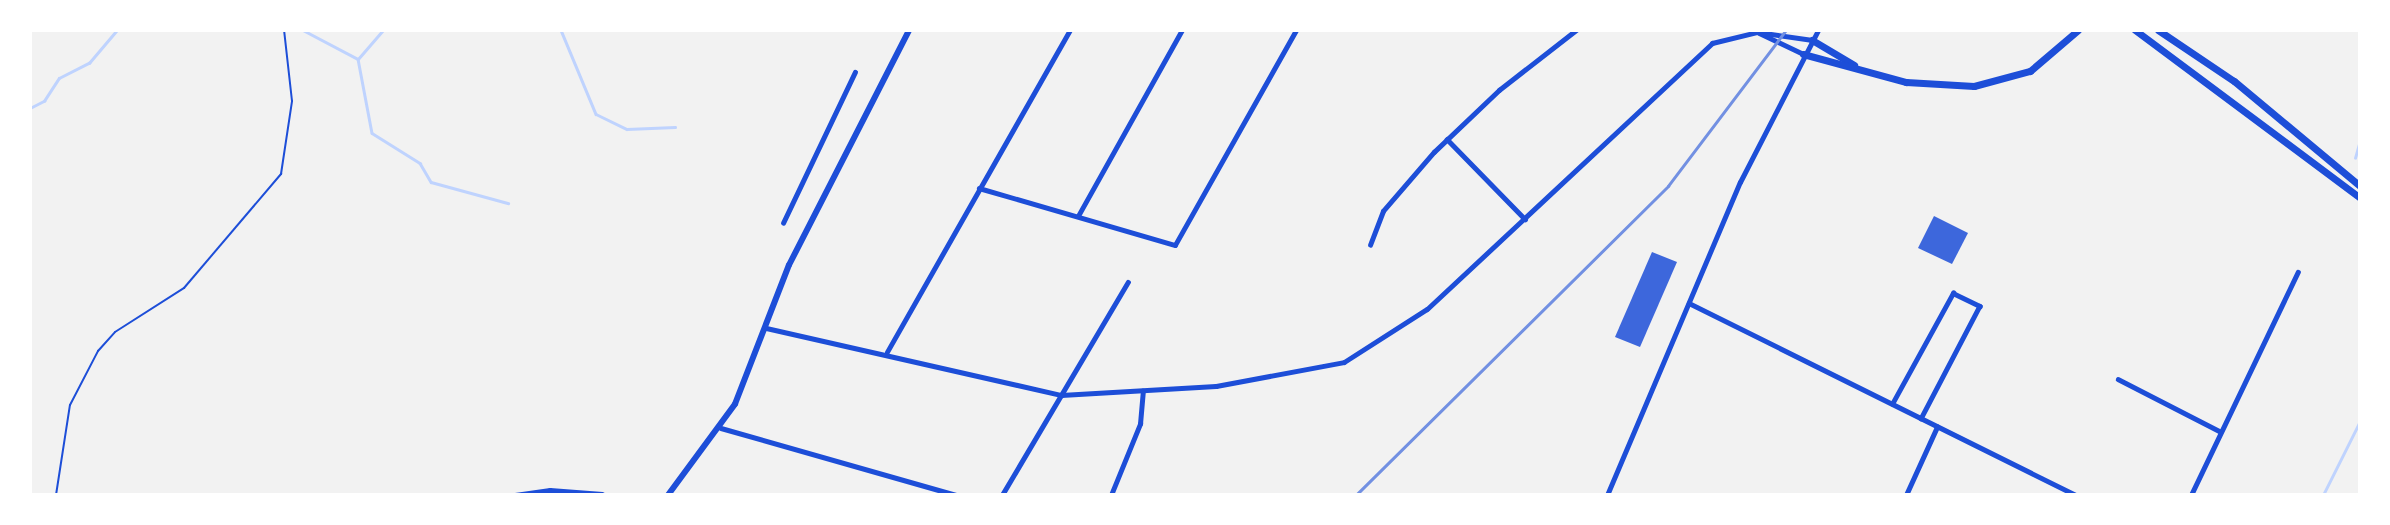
<!DOCTYPE html>
<html>
<head>
<meta charset="utf-8">
<style>
  body { margin:0 }
  #map { position:relative; width:2390px; height:525px; overflow:hidden; background:#f2f2f2; font-family:Signika,sans-serif }
  div>[style] { position:absolute }
  .stream>* { height:2.5px; margin:-1.25px; padding:0 1.25px; transform-origin:1.25px; border-radius:1.25px; background:#bfd3fe }
  .building>* { inset:0; background:#3d67dc }
  .path>* { height:2px; margin:-1px; padding:0 1px; transform-origin:1px; border-radius:1px; background:#1d4ed8 }
  .minor>* { height:4.5px; margin:-2.25px; padding:0 2.25px; transform-origin:2.25px; border-radius:2.25px; background:#1d4ed8 }
  .tertiary>* { height:5px; margin:-2.5px; padding:0 2.5px; transform-origin:2.5px; border-radius:2.5px; background:#1d4ed8 }
  .secondary>* { height:6px; margin:-3px; padding:0 3px; transform-origin:3px; border-radius:3px; background:#1d4ed8 }
  .trunk>* { height:7px; margin:-3.5px; padding:0 3.5px; transform-origin:3.5px; border-radius:3.5px; background:#1d4ed8 }
  .rail>* { height:2.5px; margin:-1.25px; padding:0 1.25px; transform-origin:1.25px; border-radius:1.25px; background:#7290e2 }
  span { translate:-50% -50%; white-space:nowrap; text-align:center; line-height:1.15; -webkit-text-stroke:5px #fff; paint-order:stroke }
  .frame { position:absolute; inset:0; border:32px solid #fff; pointer-events:none }
</style>
</head>
<body>
<div id="map">
  <div class="stream">
    <i style="left:303px;top:30px;width:62px;rotate:27.8deg"></i>
    <i style="left:358px;top:59px;width:75px;rotate:79.3deg"></i>
    <i style="left:372px;top:133px;width:57px;rotate:32deg"></i>
    <i style="left:420px;top:163px;width:22px;rotate:60deg"></i>
    <i style="left:431px;top:182px;width:80px;rotate:15.3deg"></i>
    <i style="left:561px;top:30px;width:91px;rotate:67.4deg"></i>
    <i style="left:596px;top:114px;width:34px;rotate:26deg"></i>
    <i style="left:627px;top:129px;width:48px;rotate:-2.4deg"></i>
    <i style="left:358px;top:59px;width:38px;rotate:-49deg"></i>
    <i style="left:30px;top:108px;width:16px;rotate:-27deg"></i>
    <i style="left:44px;top:101px;width:27px;rotate:-57deg"></i>
    <i style="left:59px;top:78px;width:34px;rotate:-27deg"></i>
    <i style="left:89px;top:63px;width:43px;rotate:-49.7deg"></i>
    <i style="left:2355px;top:158px;width:18px;rotate:-74deg"></i>
    <i style="left:2323px;top:495px;width:83px;rotate:-63.4deg"></i>
  </div>
  <div class="building">
    <i style="clip-path:polygon(1934px 216px,1968px 233px,1952px 264px,1918px 248px)"></i>
    <i style="clip-path:polygon(1652px 252px,1677px 262px,1640px 347px,1615px 337px)"></i>
  </div>
  <div class="path">
    <i style="left:56px;top:495px;width:91px;rotate:-81.2deg"></i>
    <i style="left:70px;top:405px;width:61px;rotate:-62.6deg"></i>
    <i style="left:98px;top:351px;width:25px;rotate:-48deg"></i>
    <i style="left:115px;top:332px;width:82px;rotate:-32.5deg"></i>
    <i style="left:184px;top:288px;width:150px;rotate:-49.6deg"></i>
    <i style="left:281px;top:174px;width:74px;rotate:-81.4deg"></i>
    <i style="left:292px;top:101px;width:71px;rotate:-96.4deg"></i>
  </div>
  <div class="minor">
    <i style="left:1447px;top:139px;width:112px;rotate:45.7deg"></i>
    <i style="left:979px;top:188px;width:204px;rotate:16.2deg"></i>
    <i style="left:1175px;top:245px;width:247px;rotate:-60.6deg"></i>
    <i style="left:1078px;top:216px;width:213px;rotate:-60.8deg"></i>
    <i style="left:783px;top:223px;width:167px;rotate:-64.5deg"></i>
    <i style="left:1370px;top:245px;width:36px;rotate:-69deg"></i>
    <i style="left:1383px;top:211px;width:78px;rotate:-49.2deg"></i>
    <i style="left:1434px;top:152px;width:90px;rotate:-43.6deg"></i>
    <i style="left:1499px;top:90px;width:98px;rotate:-37.9deg"></i>
    <i style="left:1689px;top:303px;width:432px;rotate:26.4deg"></i>
    <i style="left:887px;top:352px;width:370px;rotate:-60.4deg"></i>
    <i style="left:2118px;top:379px;width:114px;rotate:27.2deg"></i>
    <i style="left:1892px;top:404px;width:127px;rotate:-61.2deg"></i>
    <i style="left:1953px;top:293px;width:30px;rotate:26deg"></i>
    <i style="left:1980px;top:306px;width:127px;rotate:117.6deg"></i>
    <i style="left:721px;top:428px;width:244px;rotate:15.9deg"></i>
    <i style="left:515px;top:495px;width:35px;rotate:-8deg"></i>
    <i style="left:550px;top:490px;width:52px;rotate:4.4deg"></i>
    <i style="left:1002px;top:495px;width:247px;rotate:-59.4deg"></i>
    <i style="left:1111px;top:495px;width:77px;rotate:-67.8deg"></i>
    <i style="left:1140px;top:424px;width:33px;rotate:-85deg"></i>
    <i style="left:1906px;top:495px;width:75px;rotate:-65.5deg"></i>
    <i style="left:2191px;top:495px;width:247px;rotate:-64.4deg"></i>
  </div>
  <div class="tertiary">
    <i style="left:1759px;top:33px;width:49px;rotate:25.5deg"></i>
    <i style="left:766px;top:328px;width:303px;rotate:12.8deg"></i>
    <i style="left:1061px;top:395px;width:155px;rotate:-3.3deg"></i>
    <i style="left:1216px;top:386px;width:130px;rotate:-10.6deg"></i>
    <i style="left:1344px;top:362px;width:98px;rotate:-32.6deg"></i>
    <i style="left:1427px;top:309px;width:390px;rotate:-43deg"></i>
    <i style="left:1712px;top:43px;width:46px;rotate:-13.7deg"></i>
    <i style="left:1757px;top:32px;width:56px;rotate:8.3deg"></i>
    <i style="left:1607px;top:495px;width:340px;rotate:-67deg"></i>
    <i style="left:1740px;top:182px;width:171px;rotate:-62.8deg"></i>
  </div>
  <div class="secondary">
    <i style="left:668px;top:495px;width:113px;rotate:-53.6deg"></i>
    <i style="left:735px;top:404px;width:149px;rotate:-68.8deg"></i>
    <i style="left:789px;top:265px;width:264px;rotate:-62.9deg"></i>
  </div>
  <div class="trunk">
    <i style="left:2135px;top:30px;width:281px;rotate:36.7deg"></i>
    <i style="left:2158px;top:30px;width:92px;rotate:33.9deg"></i>
    <i style="left:2234px;top:81px;width:164px;rotate:39.8deg"></i>
    <i style="left:1812px;top:40px;width:49px;rotate:30.8deg"></i>
    <i style="left:1803px;top:54px;width:107px;rotate:15.2deg"></i>
    <i style="left:1906px;top:82px;width:68px;rotate:3.4deg"></i>
    <i style="left:1974px;top:86px;width:58px;rotate:-15deg"></i>
    <i style="left:2030px;top:71px;width:63px;rotate:-40.5deg"></i>
  </div>
  <div class="rail">
    <i style="left:1356px;top:495px;width:439px;rotate:-44.7deg"></i>
    <i style="left:1668px;top:186px;width:196px;rotate:-52.9deg"></i>
  </div>
  <div class="frame"></div>
</div>
</body>
</html>
